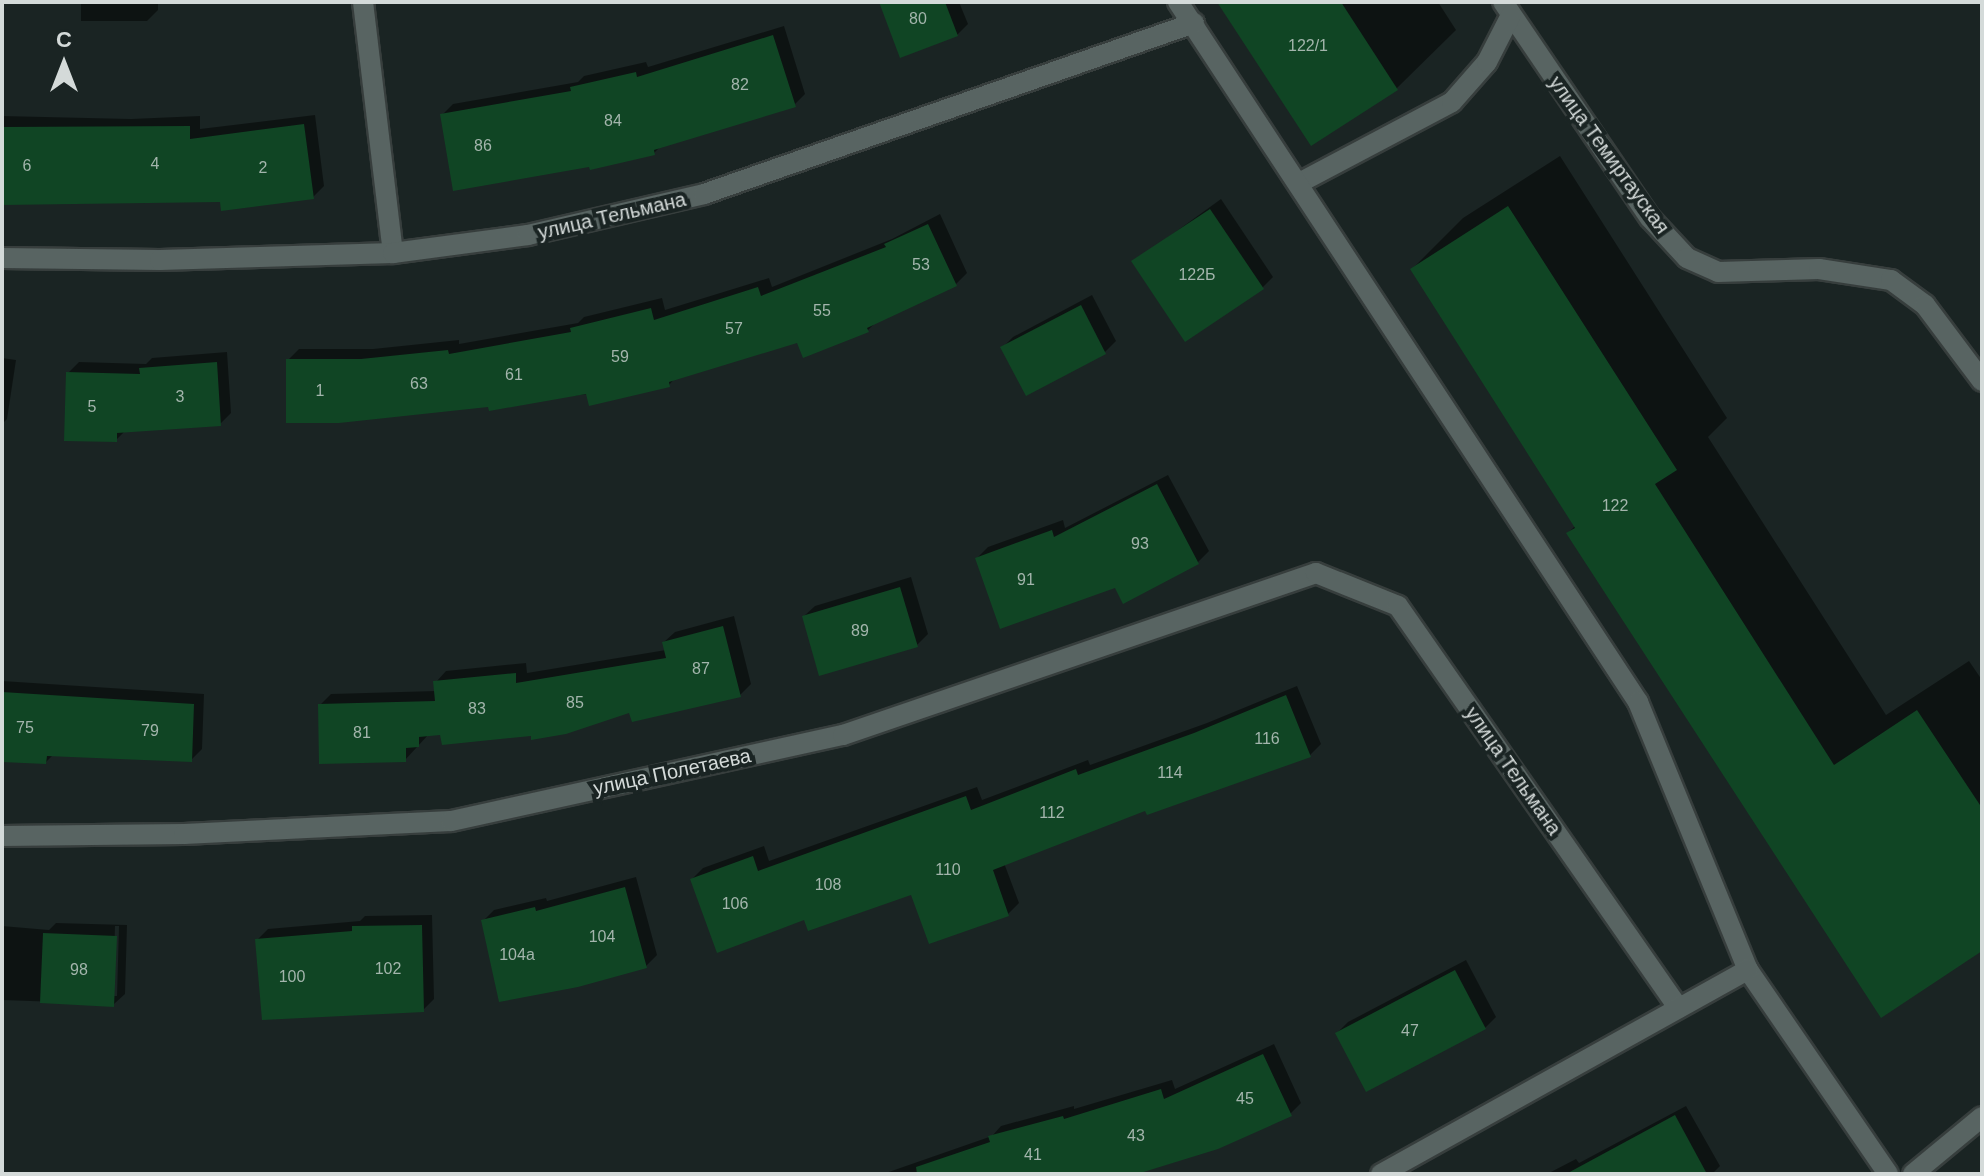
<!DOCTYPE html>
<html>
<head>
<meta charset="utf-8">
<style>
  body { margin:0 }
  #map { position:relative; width:1984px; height:1176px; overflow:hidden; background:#1a2423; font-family:Helvetica,sans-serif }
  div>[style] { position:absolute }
  .shadow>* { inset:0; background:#0007 }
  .building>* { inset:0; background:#104524 }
  .roads { filter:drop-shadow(2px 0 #373e3d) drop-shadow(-2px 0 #373e3d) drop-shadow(0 2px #373e3d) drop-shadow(0 -2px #373e3d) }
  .lane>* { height:20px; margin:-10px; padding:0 10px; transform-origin:10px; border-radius:10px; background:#586462 }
  .street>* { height:20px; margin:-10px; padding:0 10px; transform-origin:10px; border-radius:10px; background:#586462 }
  span { translate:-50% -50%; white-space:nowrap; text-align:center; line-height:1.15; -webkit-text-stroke:8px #1a2423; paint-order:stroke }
  .number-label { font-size:16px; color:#a3b5ac }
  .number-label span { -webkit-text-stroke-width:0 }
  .street-label { font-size:20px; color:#d4dad9 }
  .frame { position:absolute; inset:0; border:4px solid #d4dad9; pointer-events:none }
  .north { position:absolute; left:24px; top:24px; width:80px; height:80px; -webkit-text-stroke:6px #1a2423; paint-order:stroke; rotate:0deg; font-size:22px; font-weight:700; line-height:32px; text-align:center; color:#d4dad9 }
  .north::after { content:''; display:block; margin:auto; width:28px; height:36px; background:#d4dad9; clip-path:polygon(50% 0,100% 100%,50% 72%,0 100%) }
</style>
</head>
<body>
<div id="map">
  <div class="shadow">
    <i style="clip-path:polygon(81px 2px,158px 2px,158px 10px,147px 21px,81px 21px)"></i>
    <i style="clip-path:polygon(881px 2px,959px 2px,968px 24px,957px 35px)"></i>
    <i style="clip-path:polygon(1219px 2px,1438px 2px,1456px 30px,1397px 88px,1311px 144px)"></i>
    <i style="clip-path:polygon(784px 26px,805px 94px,794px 105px,662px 145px,654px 153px,442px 115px,453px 104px,578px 82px,584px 76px,646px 62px,648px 67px)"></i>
    <i style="clip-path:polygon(315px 115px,324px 186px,313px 197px,2px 203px,2px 116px,131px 119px,200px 116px,200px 129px)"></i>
    <i style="clip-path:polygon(1560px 156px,1727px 418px,1708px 437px,1886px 715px,1969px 661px,1982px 680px,1982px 949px,1568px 533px,1576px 525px,1412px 269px,1463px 218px)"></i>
    <i style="clip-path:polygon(1221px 199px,1273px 277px,1262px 288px,1134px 262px)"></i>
    <i style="clip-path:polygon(940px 214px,967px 273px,956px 284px,878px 320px,867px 331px,798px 341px,676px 377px,669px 385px,490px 405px,288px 360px,299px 349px,373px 349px,459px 340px,459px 344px,578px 323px,584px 317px,662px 298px,665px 310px,769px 278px,772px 287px,892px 239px)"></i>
    <i style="clip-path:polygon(1092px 295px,1116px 341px,1105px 352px,1027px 393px,1002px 348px,1013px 337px)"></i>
    <i style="clip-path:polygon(227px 352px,231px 413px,220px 424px,125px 431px,116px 440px,68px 373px,79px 362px,146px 364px,152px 358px)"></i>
    <i style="clip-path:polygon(2px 358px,16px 360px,7px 419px,2px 424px)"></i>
    <i style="clip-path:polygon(1168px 475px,1209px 551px,1198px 562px,1116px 586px,977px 558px,988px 547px,1063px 520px,1065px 528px)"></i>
    <i style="clip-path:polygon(911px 577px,928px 634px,917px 645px,804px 616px,815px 606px)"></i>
    <i style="clip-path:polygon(734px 616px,751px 684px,740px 695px,630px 711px,532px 734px,429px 734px,405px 760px,320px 705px,331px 694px,436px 691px,436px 682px,446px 671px,526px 663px,527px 673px,666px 650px,664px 642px,675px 632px)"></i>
    <i style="clip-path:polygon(2px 681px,204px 694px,202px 749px,191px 760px,54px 754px,46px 762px,2px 760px)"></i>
    <i style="clip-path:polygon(1297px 686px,1321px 744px,1310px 755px,1147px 808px,1004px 863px,1019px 903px,1008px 914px,913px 893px,805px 918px,692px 879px,703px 868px,764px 846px,769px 861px,977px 787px,982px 800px,1088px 760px,1090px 765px,1207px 723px)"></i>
    <i style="clip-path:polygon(636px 877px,657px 955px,646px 966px,483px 921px,494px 910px,546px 898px,547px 901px)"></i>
    <i style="clip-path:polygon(432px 915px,434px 999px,423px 1010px,257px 940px,268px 929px,360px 921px,365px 916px)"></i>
    <i style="clip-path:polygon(evenodd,56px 923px,127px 925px,125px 994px,114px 1004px,2px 1000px,2px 926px,49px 930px,56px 923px,115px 926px,119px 926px,117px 996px,113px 996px,115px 926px)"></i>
    <i style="clip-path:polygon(1466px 960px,1496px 1017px,1485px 1028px,1337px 1033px,1348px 1022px)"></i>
    <i style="clip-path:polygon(1274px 1044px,1301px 1103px,1290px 1114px,1130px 1174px,883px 1174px,992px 1136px,1001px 1126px,1074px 1106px,1074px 1109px,1172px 1080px,1175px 1089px)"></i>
    <i style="clip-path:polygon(1686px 1106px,1720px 1166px,1712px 1174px,1547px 1174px,1576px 1159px,1579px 1163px)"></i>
  </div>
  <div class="building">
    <i style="clip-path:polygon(879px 2px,945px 2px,958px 36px,900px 58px)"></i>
    <i style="clip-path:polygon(1217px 2px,1341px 2px,1398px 90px,1311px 146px)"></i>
    <i style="clip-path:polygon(773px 35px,796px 107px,654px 150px,655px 155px,590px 170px,589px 167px,453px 191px,440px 114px,571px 91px,570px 87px,636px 72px,637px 77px)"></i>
    <i style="clip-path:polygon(304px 124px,314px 199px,221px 211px,220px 202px,2px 205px,2px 127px,190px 126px,190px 139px)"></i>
    <i style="clip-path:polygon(1508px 206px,1677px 470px,1655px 484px,1834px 765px,1917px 710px,1982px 808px,1982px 951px,1881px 1018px,1566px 533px,1575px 528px,1410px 269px)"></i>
    <i style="clip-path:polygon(1210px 209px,1264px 289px,1185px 342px,1131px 261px)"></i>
    <i style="clip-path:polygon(928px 224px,957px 286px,867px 328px,869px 332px,803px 358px,797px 343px,669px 382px,670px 387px,589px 406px,586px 394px,489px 411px,488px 407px,339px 423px,286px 423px,286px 359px,361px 359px,448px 350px,449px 354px,571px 332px,570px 328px,651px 308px,654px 320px,758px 287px,761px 296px,886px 247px,884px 244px)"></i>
    <i style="clip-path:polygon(1081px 305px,1106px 354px,1026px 396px,1000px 347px)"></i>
    <i style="clip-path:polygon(217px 362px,221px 426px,117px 433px,117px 442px,64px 441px,66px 372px,140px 374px,139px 368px)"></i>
    <i style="clip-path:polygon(1157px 484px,1199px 564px,1123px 604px,1115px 588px,1000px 629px,975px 558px,1052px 530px,1054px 537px)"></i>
    <i style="clip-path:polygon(900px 587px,918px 647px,819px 676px,802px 616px)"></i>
    <i style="clip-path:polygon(723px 626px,741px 697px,632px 722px,629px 713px,566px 734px,531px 740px,531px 736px,442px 745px,440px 735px,419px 737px,419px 747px,406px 748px,406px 762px,319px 764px,318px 704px,435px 701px,433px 681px,516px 673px,516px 683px,666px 658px,662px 642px)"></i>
    <i style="clip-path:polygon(2px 692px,194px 704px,192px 762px,47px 756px,46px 764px,2px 762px)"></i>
    <i style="clip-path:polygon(1286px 695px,1311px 757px,1147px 815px,1145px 811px,993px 870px,1009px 916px,929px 944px,911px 895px,808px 931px,804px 920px,717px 953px,690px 879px,753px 856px,758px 871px,966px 796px,971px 810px,1076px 769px,1078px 775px,1194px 733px)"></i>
    <i style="clip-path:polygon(625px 887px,647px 968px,578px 987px,499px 1002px,481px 920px,535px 907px,536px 911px)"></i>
    <i style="clip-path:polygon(422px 925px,424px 1012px,262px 1020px,255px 939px,352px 931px,352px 926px)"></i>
    <i style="clip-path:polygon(43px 933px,117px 936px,114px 1007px,40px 1003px)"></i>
    <i style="clip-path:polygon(1455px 970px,1486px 1029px,1366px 1092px,1335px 1033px)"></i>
    <i style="clip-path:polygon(1263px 1054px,1292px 1116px,1218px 1149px,1137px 1174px,917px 1174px,916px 1167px,990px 1142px,988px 1136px,1063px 1116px,1064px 1119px,1161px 1089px,1164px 1099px)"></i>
    <i style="clip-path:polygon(1675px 1115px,1707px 1174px,1566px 1174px)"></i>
  </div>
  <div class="roads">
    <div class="lane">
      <i style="left:363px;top:2px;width:253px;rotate:83.2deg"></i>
      <i style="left:1503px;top:2px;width:261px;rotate:55.8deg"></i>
      <i style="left:1650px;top:218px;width:54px;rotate:47.2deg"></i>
      <i style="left:1687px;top:258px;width:34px;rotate:24deg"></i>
      <i style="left:1718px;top:272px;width:101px;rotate:-1.7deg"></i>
      <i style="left:1819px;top:269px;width:73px;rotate:8.7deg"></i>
      <i style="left:1891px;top:280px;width:42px;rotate:36.3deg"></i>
      <i style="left:1925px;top:305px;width:95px;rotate:53.1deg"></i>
      <i style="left:1299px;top:183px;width:173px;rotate:-27.9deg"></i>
      <i style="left:1452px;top:102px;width:53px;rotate:-48.8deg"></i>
      <i style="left:1487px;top:62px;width:53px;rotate:-62.9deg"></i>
      <i style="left:1913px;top:1174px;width:89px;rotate:-39.6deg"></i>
    </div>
    <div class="street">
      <i style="left:1178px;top:2px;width:838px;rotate:56.69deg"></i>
      <i style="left:1638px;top:702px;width:290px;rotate:67.7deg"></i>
      <i style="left:1748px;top:970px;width:247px;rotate:55.5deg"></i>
      <i style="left:2px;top:258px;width:158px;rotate:0.7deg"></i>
      <i style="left:160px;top:260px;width:233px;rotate:-1.7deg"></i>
      <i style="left:393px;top:253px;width:136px;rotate:-7.6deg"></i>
      <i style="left:528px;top:235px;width:181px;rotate:-13.1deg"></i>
      <i style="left:704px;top:194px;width:519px;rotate:-19.24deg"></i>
      <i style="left:2px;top:836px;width:182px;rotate:-0.6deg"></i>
      <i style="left:184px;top:834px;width:267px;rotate:-2.8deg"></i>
      <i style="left:451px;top:821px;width:401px;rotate:-12.4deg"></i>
      <i style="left:843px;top:735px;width:500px;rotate:-18.9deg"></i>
      <i style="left:1316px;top:573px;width:88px;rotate:21.9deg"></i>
      <i style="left:1398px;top:606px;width:490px;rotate:55.1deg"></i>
      <i style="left:1381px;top:1174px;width:420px;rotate:-29.1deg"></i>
    </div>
  </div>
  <div class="number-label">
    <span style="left:918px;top:19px">80</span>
    <span style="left:1308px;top:46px">122/1</span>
    <span style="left:740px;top:85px">82</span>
    <span style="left:613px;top:121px">84</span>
    <span style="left:483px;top:146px">86</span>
    <span style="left:155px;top:164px">4</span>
    <span style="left:27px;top:166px">6</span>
    <span style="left:263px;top:168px">2</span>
    <span style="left:921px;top:265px">53</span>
    <span style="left:1197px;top:275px">122Б</span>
    <span style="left:822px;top:311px">55</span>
    <span style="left:734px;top:329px">57</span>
    <span style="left:620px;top:357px">59</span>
    <span style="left:514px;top:375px">61</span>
    <span style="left:419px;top:384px">63</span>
    <span style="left:320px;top:391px">1</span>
    <span style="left:180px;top:397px">3</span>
    <span style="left:92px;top:407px">5</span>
    <span style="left:1615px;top:506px">122</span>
    <span style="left:1140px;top:544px">93</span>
    <span style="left:1026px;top:580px">91</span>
    <span style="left:860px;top:631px">89</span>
    <span style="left:701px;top:669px">87</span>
    <span style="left:575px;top:703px">85</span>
    <span style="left:477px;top:709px">83</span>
    <span style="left:25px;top:728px">75</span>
    <span style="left:150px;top:731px">79</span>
    <span style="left:362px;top:733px">81</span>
    <span style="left:1267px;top:739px">116</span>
    <span style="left:1170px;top:773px">114</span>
    <span style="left:1052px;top:813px">112</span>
    <span style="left:948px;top:870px">110</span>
    <span style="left:828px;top:885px">108</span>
    <span style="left:735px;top:904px">106</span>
    <span style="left:602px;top:937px">104</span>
    <span style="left:517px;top:955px">104а</span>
    <span style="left:388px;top:969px">102</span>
    <span style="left:79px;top:970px">98</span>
    <span style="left:292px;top:977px">100</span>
    <span style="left:1410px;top:1031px">47</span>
    <span style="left:1245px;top:1099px">45</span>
    <span style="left:1136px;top:1136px">43</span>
    <span style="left:1033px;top:1155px">41</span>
  </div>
  <div class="street-label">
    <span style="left:1609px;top:155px;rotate:54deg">улица Темиртауская</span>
    <span style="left:612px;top:216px;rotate:-13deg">улица Тельмана</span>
    <span style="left:1513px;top:771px;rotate:55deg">улица Тельмана</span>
    <span style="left:672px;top:772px;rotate:-12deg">улица Полетаева</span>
  </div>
  <div class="frame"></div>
  <div class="north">С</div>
</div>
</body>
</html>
